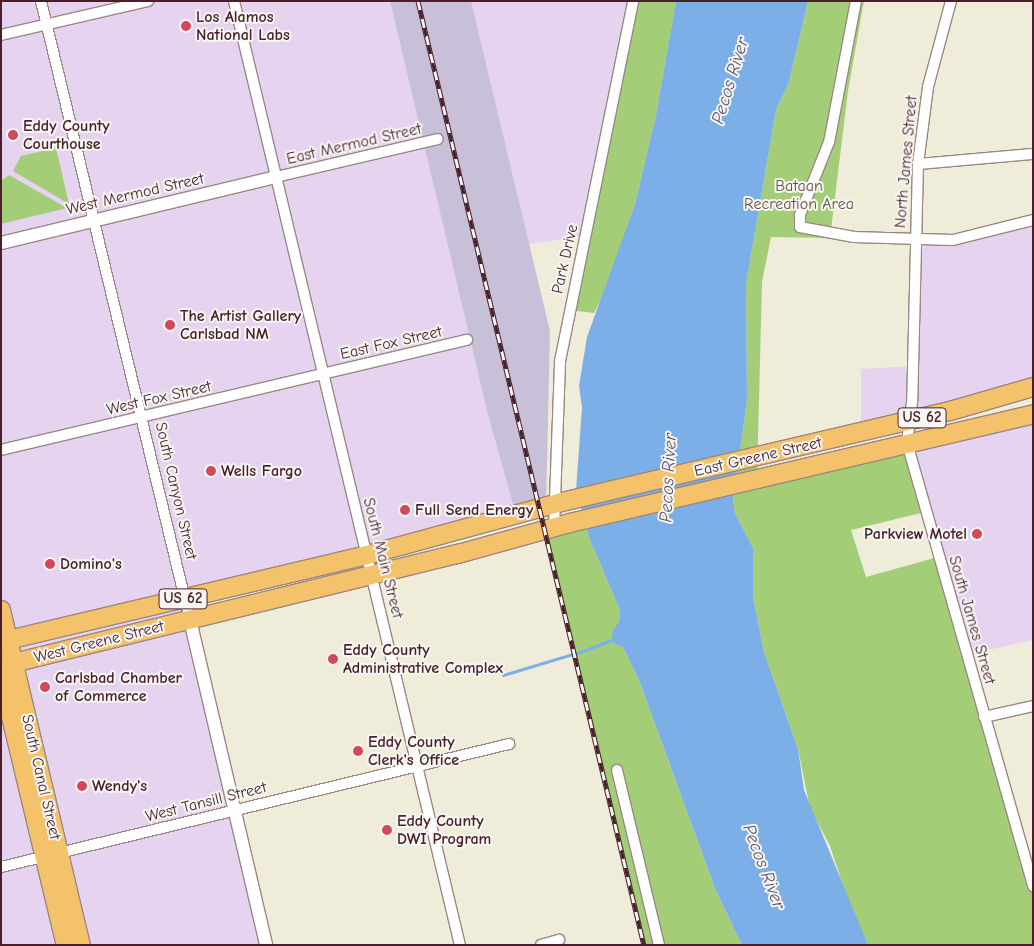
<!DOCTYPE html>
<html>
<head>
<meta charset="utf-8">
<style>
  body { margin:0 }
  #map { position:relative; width:1034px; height:946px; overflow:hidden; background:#efecd9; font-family:"Comic Neue",sans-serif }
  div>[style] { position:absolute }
  .built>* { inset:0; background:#e6d3f0 }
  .industrial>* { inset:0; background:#c8c0d8 }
  .green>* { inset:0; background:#a4cd78 }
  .water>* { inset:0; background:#7caee8 }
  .stream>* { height:3px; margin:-1.5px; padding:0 1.5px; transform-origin:1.5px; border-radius:1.5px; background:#7caee8 }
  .roads { filter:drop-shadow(1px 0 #9c8682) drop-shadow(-1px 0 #9c8682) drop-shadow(0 1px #9c8682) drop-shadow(0 -1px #9c8682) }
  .minor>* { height:10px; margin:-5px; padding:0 5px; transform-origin:5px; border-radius:5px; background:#fff }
  .tertiary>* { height:12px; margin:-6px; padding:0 6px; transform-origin:6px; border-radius:6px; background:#fff }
  .trunk>* { height:18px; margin:-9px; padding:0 9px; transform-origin:9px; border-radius:9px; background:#f3c26a }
  .rail>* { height:5px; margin-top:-2.5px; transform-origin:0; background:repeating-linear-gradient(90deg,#f6f6f2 0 9px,#4a1f2b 0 18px); box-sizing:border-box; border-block:1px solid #4a1f2b }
  .dots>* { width:14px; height:14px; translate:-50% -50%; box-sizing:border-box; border:2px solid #f6f6f2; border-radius:50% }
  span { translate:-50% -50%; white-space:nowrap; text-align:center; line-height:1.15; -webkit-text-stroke:4px #f6f6f2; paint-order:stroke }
  .shield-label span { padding:1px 4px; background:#f6f6f2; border:1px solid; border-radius:4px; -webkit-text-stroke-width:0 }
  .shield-label { font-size:15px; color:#4a1f2b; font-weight:700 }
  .poi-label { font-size:16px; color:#4a1f2b; font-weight:700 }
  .left { translate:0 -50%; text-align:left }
  .right { translate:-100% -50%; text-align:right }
  .street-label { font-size:16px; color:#4a1f2b }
  .park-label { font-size:16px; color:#655342 }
  .water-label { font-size:18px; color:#5c516d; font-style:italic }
  .frame { position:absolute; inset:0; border:2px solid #4a1f2b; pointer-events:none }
</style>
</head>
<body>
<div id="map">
  <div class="built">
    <i style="clip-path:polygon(1px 1px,390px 1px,488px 415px,516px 515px,185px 598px,266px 945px,1px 945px)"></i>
    <i style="clip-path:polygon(471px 1px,633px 1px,586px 236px,529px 244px)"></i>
    <i style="clip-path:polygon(1033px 220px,1033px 387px,861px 432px,861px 369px,913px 366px,915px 239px,953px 240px)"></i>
    <i style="clip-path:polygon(1033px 414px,1033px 640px,966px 655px,907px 443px)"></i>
  </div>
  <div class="industrial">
    <i style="clip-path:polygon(390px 1px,471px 1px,550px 331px,546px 507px,516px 515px,488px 415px)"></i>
  </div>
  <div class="green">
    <i style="clip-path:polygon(633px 1px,676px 1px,656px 115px,635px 204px,602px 297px,594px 313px,569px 310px)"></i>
    <i style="clip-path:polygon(808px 1px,864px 1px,848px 91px,830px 238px,771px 237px,762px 282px,757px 478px,907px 443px,925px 512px,851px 530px,866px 577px,938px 557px,1033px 886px,1033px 945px,868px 945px,850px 906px,830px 846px,810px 808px,798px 749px,764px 652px,753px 597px,753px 548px,735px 513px,733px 499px,747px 401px,746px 284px,776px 110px,789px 82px)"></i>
    <i style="clip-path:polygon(56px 148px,69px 204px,13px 171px,21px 156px)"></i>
    <i style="clip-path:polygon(9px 175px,67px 208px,1px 224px,1px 181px)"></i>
    <i style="clip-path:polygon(585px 520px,590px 540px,620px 610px,619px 621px,612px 634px,623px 647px,639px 680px,716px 891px,742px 945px,644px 945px,545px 530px)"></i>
  </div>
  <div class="water">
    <i style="clip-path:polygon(676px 1px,808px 1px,789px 82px,776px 110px,746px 284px,747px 401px,733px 499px,735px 513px,753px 548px,753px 597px,764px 652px,798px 749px,804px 790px,868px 945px,742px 945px,716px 891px,639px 680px,623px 647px,613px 643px,612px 633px,619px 621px,620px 610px,590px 540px,576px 491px,582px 407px,579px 386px,587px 337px,635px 204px,656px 115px)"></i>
  </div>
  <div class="stream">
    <i style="left:503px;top:675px;width:87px;rotate:-16.8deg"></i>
    <i style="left:586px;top:650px;width:32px;rotate:-22deg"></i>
  </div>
  <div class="roads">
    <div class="minor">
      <i style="left:41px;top:1px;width:637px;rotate:76.47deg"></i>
      <i style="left:234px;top:1px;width:971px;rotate:76.54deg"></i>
      <i style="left:856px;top:1px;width:144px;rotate:100.8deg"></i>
      <i style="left:829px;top:142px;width:79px;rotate:111.7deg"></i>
      <i style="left:800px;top:215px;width:12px;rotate:90deg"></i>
      <i style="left:800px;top:227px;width:55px;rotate:10.5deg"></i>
      <i style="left:854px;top:237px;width:99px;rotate:1.7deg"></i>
      <i style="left:953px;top:240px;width:82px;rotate:-14deg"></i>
      <i style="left:951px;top:1px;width:89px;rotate:105deg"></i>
      <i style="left:928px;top:87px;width:78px;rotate:97.4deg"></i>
      <i style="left:918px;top:164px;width:238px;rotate:91.4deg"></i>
      <i style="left:912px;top:402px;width:41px;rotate:97deg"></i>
      <i style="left:907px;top:443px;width:461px;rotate:74.1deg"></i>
      <i style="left:1px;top:35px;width:151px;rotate:-13deg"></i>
      <i style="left:918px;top:164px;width:115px;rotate:-5deg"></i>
      <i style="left:276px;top:177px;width:166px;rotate:-13.2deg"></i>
      <i style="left:1px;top:450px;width:479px;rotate:-13.3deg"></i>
      <i style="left:554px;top:527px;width:166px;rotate:-87.9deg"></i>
      <i style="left:560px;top:361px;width:367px;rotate:-78.5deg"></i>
      <i style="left:984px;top:717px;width:50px;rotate:-12.7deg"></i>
      <i style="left:617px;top:770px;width:180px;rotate:76.5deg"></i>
      <i style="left:1px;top:867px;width:523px;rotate:-13.61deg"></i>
      <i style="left:541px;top:945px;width:19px;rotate:-16deg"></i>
    </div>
    <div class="tertiary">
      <i style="left:1px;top:243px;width:283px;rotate:-13.5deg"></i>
      <i style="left:190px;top:620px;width:334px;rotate:76.8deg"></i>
    </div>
    <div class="trunk">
      <i style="left:1px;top:610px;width:344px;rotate:76.6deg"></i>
      <i style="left:1px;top:646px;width:9px;rotate:-41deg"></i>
      <i style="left:8px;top:640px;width:369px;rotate:-13.3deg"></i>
      <i style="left:367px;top:555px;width:202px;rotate:-15.2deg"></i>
      <i style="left:562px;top:502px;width:399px;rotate:-13.2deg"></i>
      <i style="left:950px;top:411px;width:86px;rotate:-16.1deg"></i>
      <i style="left:1px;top:666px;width:471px;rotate:-13.8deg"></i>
      <i style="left:458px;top:554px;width:116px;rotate:-15.5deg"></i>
      <i style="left:570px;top:523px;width:476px;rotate:-13.2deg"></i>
      <i style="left:1px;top:675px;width:278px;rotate:76.5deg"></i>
    </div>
  </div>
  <div class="rail">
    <i style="left:418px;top:1px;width:971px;rotate:76.54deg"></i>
  </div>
  <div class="dots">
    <i style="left:186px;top:26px;background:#d1495b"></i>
    <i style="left:13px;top:135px;background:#d1495b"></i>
    <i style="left:170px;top:325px;background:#d1495b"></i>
    <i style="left:211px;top:471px;background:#d1495b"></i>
    <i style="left:405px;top:510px;background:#d1495b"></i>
    <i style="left:977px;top:534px;background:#d1495b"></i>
    <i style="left:50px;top:564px;background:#d1495b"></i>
    <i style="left:333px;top:659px;background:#d1495b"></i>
    <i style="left:45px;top:687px;background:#d1495b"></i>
    <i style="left:358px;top:751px;background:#d1495b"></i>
    <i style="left:82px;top:786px;background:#d1495b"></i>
    <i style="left:387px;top:830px;background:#d1495b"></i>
  </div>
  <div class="shield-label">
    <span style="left:922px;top:418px">US 62</span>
    <span style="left:183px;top:599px">US 62</span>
  </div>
  <div class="poi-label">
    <span class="left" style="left:196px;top:26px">Los Alamos<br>National Labs</span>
    <span class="left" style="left:23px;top:135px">Eddy County<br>Courthouse</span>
    <span class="left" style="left:180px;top:325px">The Artist Gallery<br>Carlsbad NM</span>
    <span class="left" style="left:221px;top:471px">Wells Fargo</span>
    <span class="left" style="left:415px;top:510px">Full Send Energy</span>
    <span class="right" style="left:967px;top:534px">Parkview Motel</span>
    <span class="left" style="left:60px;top:564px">Domino's</span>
    <span class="left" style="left:343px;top:659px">Eddy County<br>Administrative Complex</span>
    <span class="left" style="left:55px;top:687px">Carlsbad Chamber<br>of Commerce</span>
    <span class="left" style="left:368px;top:751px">Eddy County<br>Clerk's Office</span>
    <span class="left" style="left:92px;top:786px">Wendy's</span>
    <span class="left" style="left:397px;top:830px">Eddy County<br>DWI Program</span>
  </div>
  <div class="street-label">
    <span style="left:354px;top:144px;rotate:-13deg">East Mermod Street</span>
    <span style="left:906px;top:162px;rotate:-85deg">North James Street</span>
    <span style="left:135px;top:194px;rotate:-13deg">West Mermod Street</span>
    <span style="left:565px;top:259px;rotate:-77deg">Park Drive</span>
    <span style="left:391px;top:343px;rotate:-13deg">East Fox Street</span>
    <span style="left:159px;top:398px;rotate:-13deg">West Fox Street</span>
    <span style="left:758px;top:457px;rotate:-13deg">East Greene Street</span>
    <span style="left:176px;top:491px;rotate:77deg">South Canyon Street</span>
    <span style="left:383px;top:558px;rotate:76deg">South Main Street</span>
    <span style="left:972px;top:620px;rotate:74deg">South James Street</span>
    <span style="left:99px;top:642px;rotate:-14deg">West Greene Street</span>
    <span style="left:41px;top:777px;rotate:77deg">South Canal Street</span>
    <span style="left:206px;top:802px;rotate:-14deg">West Tansill Street</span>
  </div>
  <div class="park-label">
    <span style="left:799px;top:195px">Bataan<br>Recreation Area</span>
  </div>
  <div class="water-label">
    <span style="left:731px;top:81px;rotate:-73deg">Pecos River</span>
    <span style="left:669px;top:478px;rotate:-87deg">Pecos River</span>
    <span style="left:763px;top:867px;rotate:69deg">Pecos River</span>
  </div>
  <div class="frame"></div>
</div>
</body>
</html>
